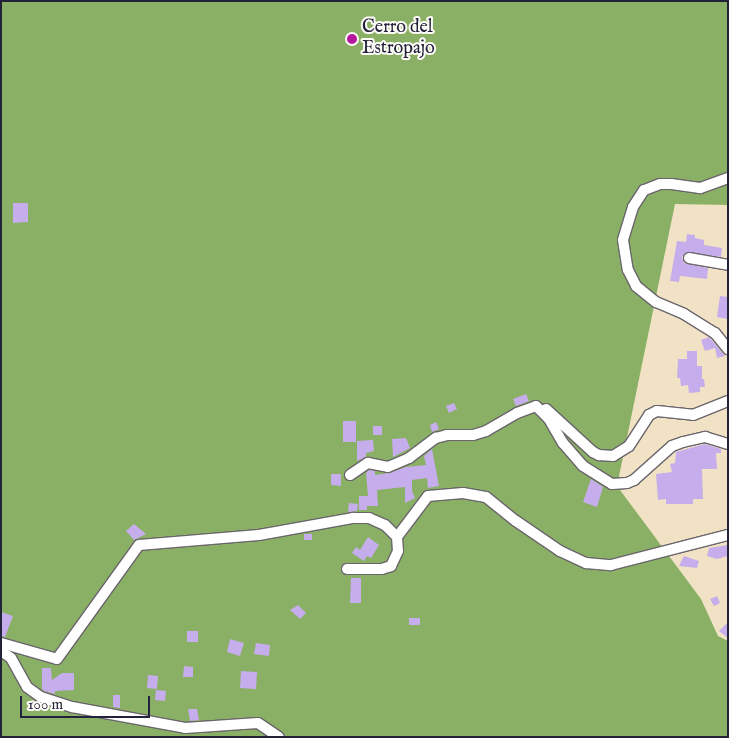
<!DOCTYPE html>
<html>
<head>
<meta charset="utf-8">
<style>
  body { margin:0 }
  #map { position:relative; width:729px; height:738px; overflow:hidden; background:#f1e2c5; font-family:"IM FELL English",serif }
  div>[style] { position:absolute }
  .forest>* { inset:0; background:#8ab066 }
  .building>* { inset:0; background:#c6adec }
  .roads { filter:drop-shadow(1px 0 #6a656b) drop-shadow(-1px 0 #6a656b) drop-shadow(0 1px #6a656b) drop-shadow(0 -1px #6a656b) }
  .street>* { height:10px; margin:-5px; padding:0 5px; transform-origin:5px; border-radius:5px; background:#fff }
  .dots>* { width:14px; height:14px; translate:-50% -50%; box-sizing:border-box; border:2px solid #fdfcf7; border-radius:50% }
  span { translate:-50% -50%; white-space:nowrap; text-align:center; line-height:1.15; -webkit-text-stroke:4px #fdfcf7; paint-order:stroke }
  .poi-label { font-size:18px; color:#22223b }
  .left { translate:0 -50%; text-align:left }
  .frame { position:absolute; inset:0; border:2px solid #22223b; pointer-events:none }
  .scale { position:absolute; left:20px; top:696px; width:130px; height:22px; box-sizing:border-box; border:2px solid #22223b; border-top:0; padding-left:6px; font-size:15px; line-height:18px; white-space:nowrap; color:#22223b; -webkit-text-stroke:4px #fdfcf7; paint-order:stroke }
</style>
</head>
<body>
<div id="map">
  <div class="forest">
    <i style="clip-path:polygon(1px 1px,728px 1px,728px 205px,675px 204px,617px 486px,701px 599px,718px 636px,728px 641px,728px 737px,1px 737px)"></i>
  </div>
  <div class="building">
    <i style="clip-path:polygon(13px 203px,28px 203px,28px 222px,13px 223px)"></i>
    <i style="clip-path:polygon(687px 234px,695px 235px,695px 238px,704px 240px,704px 245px,722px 248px,721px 257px,686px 252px,682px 257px,684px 263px,708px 268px,707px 279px,680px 276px,679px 282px,670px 281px,677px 241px,686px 242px)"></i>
    <i style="clip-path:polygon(720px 296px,728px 297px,728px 319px,717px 317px)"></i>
    <i style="clip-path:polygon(709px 337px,710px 338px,725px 356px,717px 358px,715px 348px,705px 351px,701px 340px)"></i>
    <i style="clip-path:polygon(687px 351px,697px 351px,697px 366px,702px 366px,702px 379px,704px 379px,705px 387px,700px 387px,700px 392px,689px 393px,688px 385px,681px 386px,680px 378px,677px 378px,678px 359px,687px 359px)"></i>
    <i style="clip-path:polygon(526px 394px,529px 401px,516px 406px,513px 399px)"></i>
    <i style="clip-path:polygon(454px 403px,457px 409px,449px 413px,446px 406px)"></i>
    <i style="clip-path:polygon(343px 421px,356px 421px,356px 442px,343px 442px)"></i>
    <i style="clip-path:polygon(436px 422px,439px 429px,432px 432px,430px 425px)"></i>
    <i style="clip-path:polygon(373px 426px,382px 426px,382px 435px,373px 435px)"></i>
    <i style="clip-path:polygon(406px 438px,410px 448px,393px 457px,392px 439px)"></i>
    <i style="clip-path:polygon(373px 440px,374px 451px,366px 453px,366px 457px,357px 461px,357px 441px)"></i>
    <i style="clip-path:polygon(705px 444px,721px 449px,721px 453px,716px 453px,717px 469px,702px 469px,703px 499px,693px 499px,693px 504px,666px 504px,666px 499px,658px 500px,656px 474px,672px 472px,670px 464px,675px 463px,676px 452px)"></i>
    <i style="clip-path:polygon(432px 449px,439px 486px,428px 488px,427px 478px,412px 480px,412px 491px,415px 498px,405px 503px,405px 487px,377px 490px,378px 506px,367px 506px,367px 510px,359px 510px,359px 496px,368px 496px,366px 473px,369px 470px,375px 471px,375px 475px,390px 473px,406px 467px,426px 465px,424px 456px)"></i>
    <i style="clip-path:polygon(331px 474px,341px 474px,341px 486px,331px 485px)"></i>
    <i style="clip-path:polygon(591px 479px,603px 487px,597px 507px,583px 502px)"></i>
    <i style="clip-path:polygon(349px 503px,358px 504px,357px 511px,348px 512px)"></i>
    <i style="clip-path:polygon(134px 524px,146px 534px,134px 540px,126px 531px)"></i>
    <i style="clip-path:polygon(304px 534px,312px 534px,312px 540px,304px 540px)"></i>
    <i style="clip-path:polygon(368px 537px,379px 545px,371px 558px,367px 556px,364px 561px,352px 553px,356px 547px,360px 550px)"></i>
    <i style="clip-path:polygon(728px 545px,728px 556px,717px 559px,707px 556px,709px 548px)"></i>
    <i style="clip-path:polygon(684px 556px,699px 561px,697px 568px,679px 566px)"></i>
    <i style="clip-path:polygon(351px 578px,361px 578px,361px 603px,350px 603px)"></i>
    <i style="clip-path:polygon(717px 596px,720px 603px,714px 606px,710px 599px)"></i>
    <i style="clip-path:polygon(298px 605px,306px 613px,300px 619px,290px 610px)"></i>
    <i style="clip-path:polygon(1px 612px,13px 616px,5px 637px,1px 636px)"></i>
    <i style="clip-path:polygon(409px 618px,420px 618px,420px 625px,409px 625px)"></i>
    <i style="clip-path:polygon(728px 622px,728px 638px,719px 631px)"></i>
    <i style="clip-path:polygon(187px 631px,198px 631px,198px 642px,187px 642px)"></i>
    <i style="clip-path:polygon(230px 639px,244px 643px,240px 656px,227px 652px)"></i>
    <i style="clip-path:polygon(256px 643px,270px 645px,269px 656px,254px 654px)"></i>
    <i style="clip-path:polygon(184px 666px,193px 667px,193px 677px,183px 677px)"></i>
    <i style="clip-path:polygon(42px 668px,51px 668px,52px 680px,62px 673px,74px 673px,74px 690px,55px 691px,55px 694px,44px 691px,42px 689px)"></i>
    <i style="clip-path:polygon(241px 671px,257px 672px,256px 689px,240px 688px)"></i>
    <i style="clip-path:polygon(148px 675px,158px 676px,157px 689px,147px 688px)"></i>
    <i style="clip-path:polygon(156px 690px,166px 691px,165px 701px,155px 700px)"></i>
    <i style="clip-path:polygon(113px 695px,120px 695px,120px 708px,113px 707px)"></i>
    <i style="clip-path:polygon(188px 709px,197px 709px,199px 720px,190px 721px)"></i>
  </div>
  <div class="roads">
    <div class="street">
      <i style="left:728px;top:178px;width:30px;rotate:160deg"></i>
      <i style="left:700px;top:188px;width:29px;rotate:-172deg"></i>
      <i style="left:671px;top:184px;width:11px;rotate:180deg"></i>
      <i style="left:660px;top:184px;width:17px;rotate:159deg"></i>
      <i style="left:644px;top:190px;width:20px;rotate:123deg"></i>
      <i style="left:633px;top:207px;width:34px;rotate:107deg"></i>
      <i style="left:623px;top:240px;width:30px;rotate:81deg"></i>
      <i style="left:628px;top:270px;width:18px;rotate:63deg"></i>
      <i style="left:636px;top:286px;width:26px;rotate:39deg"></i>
      <i style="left:656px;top:302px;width:30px;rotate:23deg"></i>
      <i style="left:684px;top:314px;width:36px;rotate:32deg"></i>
      <i style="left:715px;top:333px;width:21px;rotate:51deg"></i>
      <i style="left:689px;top:258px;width:40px;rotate:10deg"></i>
      <i style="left:546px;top:409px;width:64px;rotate:42.5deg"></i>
      <i style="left:593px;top:452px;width:7px;rotate:27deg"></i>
      <i style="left:599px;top:455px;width:14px;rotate:4deg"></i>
      <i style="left:613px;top:456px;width:19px;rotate:-32deg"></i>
      <i style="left:629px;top:446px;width:37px;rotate:-57deg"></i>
      <i style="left:649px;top:415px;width:9px;rotate:-27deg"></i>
      <i style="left:657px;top:411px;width:36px;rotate:6deg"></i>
      <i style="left:693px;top:415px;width:38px;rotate:-22deg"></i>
      <i style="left:350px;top:475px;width:22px;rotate:-34deg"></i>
      <i style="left:368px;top:463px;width:20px;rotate:11deg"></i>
      <i style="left:388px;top:467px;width:23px;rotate:-23deg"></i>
      <i style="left:409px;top:458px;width:34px;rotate:-37deg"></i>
      <i style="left:436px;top:438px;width:11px;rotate:-15deg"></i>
      <i style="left:447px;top:435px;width:26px"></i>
      <i style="left:473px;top:435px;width:14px;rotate:-17deg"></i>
      <i style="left:486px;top:431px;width:36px;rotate:-30deg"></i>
      <i style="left:517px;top:413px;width:20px;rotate:-20deg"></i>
      <i style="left:536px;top:406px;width:18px;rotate:45deg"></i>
      <i style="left:549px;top:419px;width:28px;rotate:60deg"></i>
      <i style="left:563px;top:443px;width:30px;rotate:49deg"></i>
      <i style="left:583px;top:466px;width:34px;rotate:32deg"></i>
      <i style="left:612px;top:484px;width:15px;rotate:-4deg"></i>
      <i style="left:627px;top:483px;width:8px;rotate:-23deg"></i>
      <i style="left:634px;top:480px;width:51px;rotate:-41.8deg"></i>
      <i style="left:672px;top:446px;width:12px;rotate:-20deg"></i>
      <i style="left:683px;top:442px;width:23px;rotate:-13deg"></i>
      <i style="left:705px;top:437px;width:24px;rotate:17deg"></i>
      <i style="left:397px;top:537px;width:51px;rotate:-52.9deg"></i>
      <i style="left:428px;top:496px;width:35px;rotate:-5deg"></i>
      <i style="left:463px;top:493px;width:23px;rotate:10deg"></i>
      <i style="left:486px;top:497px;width:38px;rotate:39deg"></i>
      <i style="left:516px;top:521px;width:53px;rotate:34.3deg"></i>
      <i style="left:560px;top:551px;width:29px;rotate:25deg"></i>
      <i style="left:586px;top:563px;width:25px;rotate:5deg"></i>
      <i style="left:611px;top:565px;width:121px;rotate:-14.4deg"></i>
      <i style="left:1px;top:643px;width:58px;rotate:15.9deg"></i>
      <i style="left:57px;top:659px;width:140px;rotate:-54.3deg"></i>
      <i style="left:139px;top:545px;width:120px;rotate:-4.8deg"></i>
      <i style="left:259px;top:535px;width:96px;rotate:-10.3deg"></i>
      <i style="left:353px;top:518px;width:16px"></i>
      <i style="left:369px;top:518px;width:17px;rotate:24deg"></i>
      <i style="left:385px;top:525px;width:17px;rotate:45deg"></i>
      <i style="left:397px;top:537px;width:14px;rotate:86deg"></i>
      <i style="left:398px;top:551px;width:17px;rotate:115deg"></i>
      <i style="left:391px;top:566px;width:9px;rotate:162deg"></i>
      <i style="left:382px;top:569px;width:35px;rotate:180deg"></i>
      <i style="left:1px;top:651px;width:12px;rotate:35deg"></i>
      <i style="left:11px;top:658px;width:33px;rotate:61deg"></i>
      <i style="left:27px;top:687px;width:17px;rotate:36deg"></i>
      <i style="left:41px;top:697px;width:33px;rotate:18deg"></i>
      <i style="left:72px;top:707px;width:115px;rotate:10.5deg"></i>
      <i style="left:185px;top:728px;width:73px;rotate:-3.9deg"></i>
      <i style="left:258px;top:723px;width:25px;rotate:34deg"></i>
    </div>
  </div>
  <div class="dots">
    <i style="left:352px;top:39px;background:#b5179e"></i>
  </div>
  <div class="poi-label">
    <span class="left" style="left:362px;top:39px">Cerro del<br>Estropajo</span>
  </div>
  <div class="frame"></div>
  <div class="scale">100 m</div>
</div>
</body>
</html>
